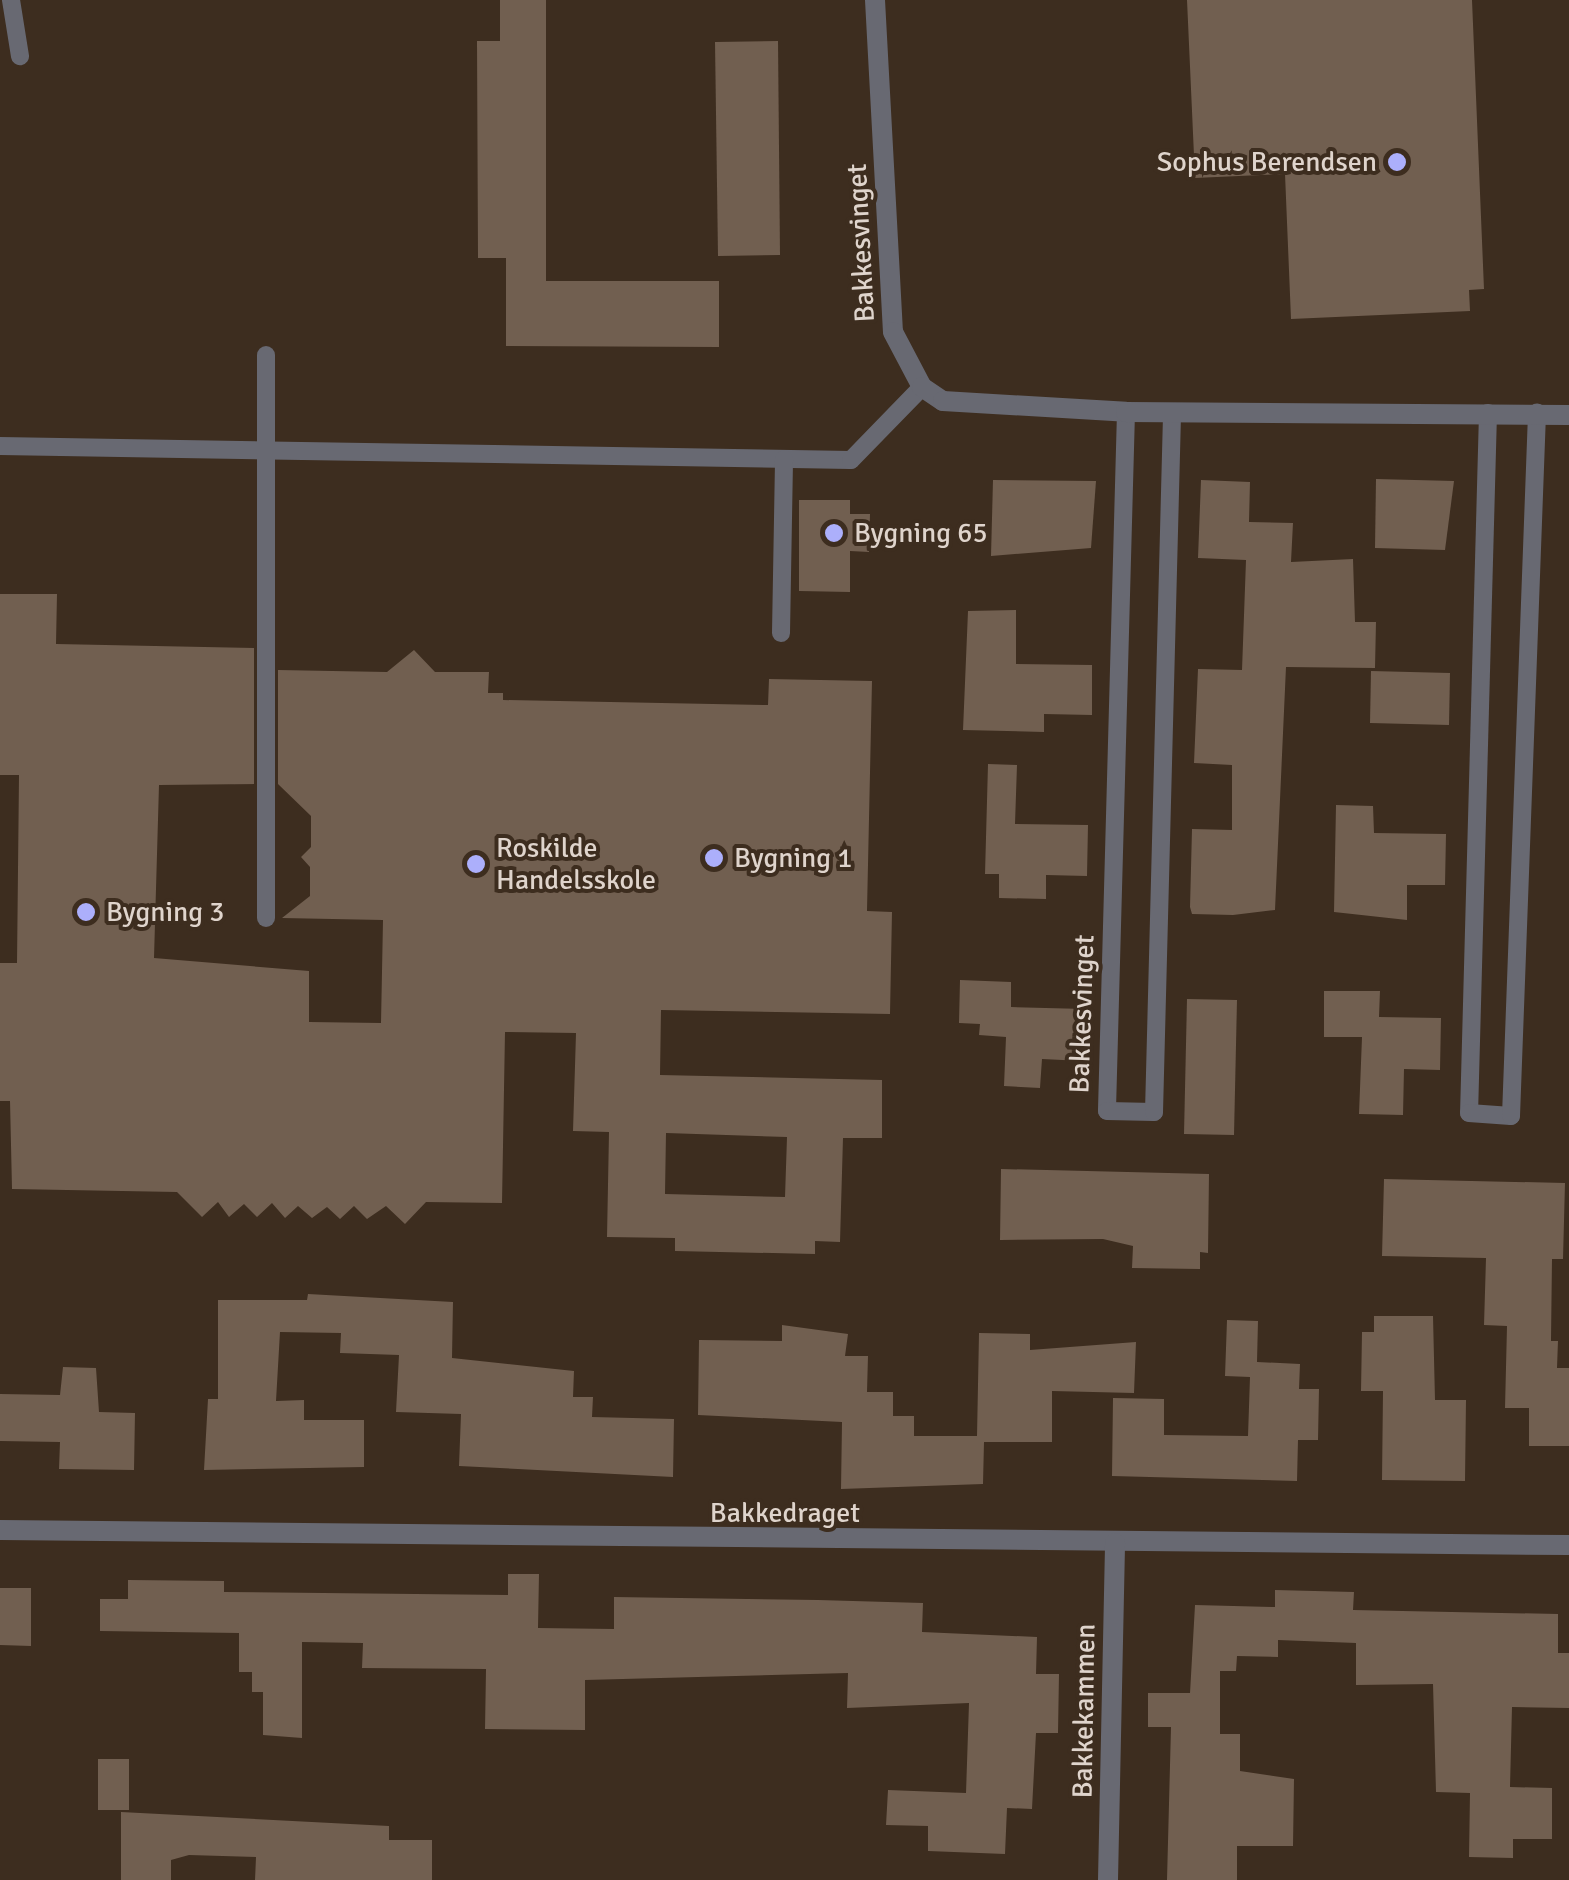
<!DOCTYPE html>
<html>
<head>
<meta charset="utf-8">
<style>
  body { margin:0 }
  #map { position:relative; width:1569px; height:1880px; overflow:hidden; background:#3d2d1f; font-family:Signika,sans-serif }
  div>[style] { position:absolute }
  .building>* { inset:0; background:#715f50 }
  .lane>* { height:18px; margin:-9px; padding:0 9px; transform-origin:9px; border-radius:9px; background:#686972 }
  .street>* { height:20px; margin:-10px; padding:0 10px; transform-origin:10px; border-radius:10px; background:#686972 }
  .dots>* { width:28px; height:28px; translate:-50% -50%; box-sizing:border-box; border:5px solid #3d2d1f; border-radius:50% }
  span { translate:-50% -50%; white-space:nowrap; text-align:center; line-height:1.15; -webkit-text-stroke:8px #3d2d1f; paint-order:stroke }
  .poi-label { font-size:28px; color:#dfd4cc }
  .right { translate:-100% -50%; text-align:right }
  .left { translate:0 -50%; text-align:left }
  .street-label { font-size:28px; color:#dfd4cc }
</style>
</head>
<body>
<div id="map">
  <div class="building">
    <i style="clip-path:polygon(500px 0,546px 0,546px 281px,719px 281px,719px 347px,506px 346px,506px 258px,478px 258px,477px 41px,500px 41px)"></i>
    <i style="clip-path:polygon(1187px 0,1472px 0,1484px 289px,1469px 290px,1470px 311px,1291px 319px,1285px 174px,1195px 178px)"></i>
    <i style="clip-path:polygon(778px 41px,780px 255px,718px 256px,715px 42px)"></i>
    <i style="clip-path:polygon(1376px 479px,1454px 481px,1445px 550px,1375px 548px)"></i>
    <i style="clip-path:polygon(993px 480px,1096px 481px,1091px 548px,991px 556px)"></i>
    <i style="clip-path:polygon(1201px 480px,1250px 482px,1249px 522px,1293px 523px,1291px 562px,1353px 559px,1355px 622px,1376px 622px,1375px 668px,1286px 667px,1275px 910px,1233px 915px,1192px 914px,1190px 907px,1192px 829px,1232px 830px,1232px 765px,1194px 763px,1198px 669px,1242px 670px,1246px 560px,1198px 558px)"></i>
    <i style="clip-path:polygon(799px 500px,850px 500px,850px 514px,870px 514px,869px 552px,850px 551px,850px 592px,799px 591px)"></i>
    <i style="clip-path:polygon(evenodd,0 594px,57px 594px,56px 644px,254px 648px,254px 784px,159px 785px,154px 958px,309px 971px,309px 1022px,381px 1023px,383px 920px,282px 918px,310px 896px,310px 867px,301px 857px,311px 847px,311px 816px,278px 784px,278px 670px,387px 672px,414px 650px,435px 672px,489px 672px,488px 693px,503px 693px,503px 700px,768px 705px,769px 679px,872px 681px,867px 911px,892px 912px,890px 1014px,661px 1010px,660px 1075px,882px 1080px,882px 1138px,843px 1138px,840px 1242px,815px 1241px,815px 1254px,675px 1251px,675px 1238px,607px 1237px,609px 1132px,573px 1131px,576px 1033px,505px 1032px,502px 1203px,426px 1202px,405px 1224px,386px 1206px,367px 1219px,354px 1206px,340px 1219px,327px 1207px,312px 1218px,298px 1206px,285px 1218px,272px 1203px,257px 1217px,244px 1204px,229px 1217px,218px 1202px,202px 1217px,177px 1192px,12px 1189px,10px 1101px,0 1101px,0 963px,17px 963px,19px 775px,0 775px,0 594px,666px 1133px,787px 1137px,785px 1197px,665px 1194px,666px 1133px)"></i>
    <i style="clip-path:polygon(1016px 610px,1016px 664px,1092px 665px,1092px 715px,1044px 714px,1044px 732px,963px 730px,968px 611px)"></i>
    <i style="clip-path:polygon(1371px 671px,1450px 673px,1449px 725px,1370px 723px)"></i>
    <i style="clip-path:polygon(988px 764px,1017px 765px,1015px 824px,1088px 825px,1087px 876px,1046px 875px,1046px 899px,999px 898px,999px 874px,985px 874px)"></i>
    <i style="clip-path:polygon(1336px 805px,1373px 806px,1374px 833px,1446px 834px,1445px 885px,1407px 885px,1407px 920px,1334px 912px)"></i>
    <i style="clip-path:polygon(960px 980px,1011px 982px,1011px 1007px,1085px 1009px,1083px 1061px,1042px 1059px,1040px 1088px,1004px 1086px,1006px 1037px,979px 1035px,980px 1024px,959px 1023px)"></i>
    <i style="clip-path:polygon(1324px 991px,1380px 991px,1379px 1017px,1441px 1018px,1440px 1070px,1404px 1069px,1403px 1115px,1359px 1114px,1362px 1037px,1324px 1037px)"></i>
    <i style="clip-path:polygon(1187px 999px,1237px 1000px,1234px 1135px,1184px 1134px)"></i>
    <i style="clip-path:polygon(1001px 1169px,1209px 1174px,1208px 1253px,1200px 1252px,1200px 1269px,1132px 1268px,1133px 1246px,1103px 1239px,1000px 1240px)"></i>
    <i style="clip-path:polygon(1384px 1179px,1565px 1183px,1563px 1259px,1552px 1259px,1551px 1341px,1558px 1341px,1557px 1368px,1569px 1368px,1569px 1446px,1529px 1446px,1529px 1408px,1505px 1408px,1507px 1326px,1484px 1325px,1486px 1258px,1382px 1256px)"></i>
    <i style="clip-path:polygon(308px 1294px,453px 1302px,452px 1358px,574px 1371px,573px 1397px,593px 1397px,592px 1417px,674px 1419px,673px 1477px,459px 1466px,461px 1414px,396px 1412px,399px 1355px,340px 1353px,341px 1333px,280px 1332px,276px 1401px,304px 1400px,304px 1420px,364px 1420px,364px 1467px,204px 1470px,208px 1399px,218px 1399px,218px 1300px,307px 1300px)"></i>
    <i style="clip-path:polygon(1374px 1316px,1433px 1316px,1435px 1400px,1466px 1400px,1465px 1481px,1382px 1480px,1383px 1391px,1361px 1391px,1362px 1332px,1374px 1332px)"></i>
    <i style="clip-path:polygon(1227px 1320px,1258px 1321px,1257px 1362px,1300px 1364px,1299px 1389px,1319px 1389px,1318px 1440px,1298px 1440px,1297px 1481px,1112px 1476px,1113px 1398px,1164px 1399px,1164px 1435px,1248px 1436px,1250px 1377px,1225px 1376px)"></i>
    <i style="clip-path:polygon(782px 1325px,848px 1334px,845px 1356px,868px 1356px,867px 1392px,893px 1392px,893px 1416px,914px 1416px,914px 1436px,977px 1436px,979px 1333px,1030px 1334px,1030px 1350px,1136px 1342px,1134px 1393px,1052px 1391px,1052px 1442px,984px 1442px,983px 1484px,841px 1489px,842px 1422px,698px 1415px,699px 1340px,782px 1341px)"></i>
    <i style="clip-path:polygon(63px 1367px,96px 1368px,99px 1412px,135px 1413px,134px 1470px,59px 1469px,60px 1442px,0 1441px,0 1394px,60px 1395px)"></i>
    <i style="clip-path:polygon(508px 1574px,539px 1574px,538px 1628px,614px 1629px,614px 1597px,818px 1600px,923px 1603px,922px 1632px,1037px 1637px,1036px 1674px,1059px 1674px,1058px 1733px,1036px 1733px,1032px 1809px,1007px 1808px,1005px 1854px,928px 1851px,928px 1826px,886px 1825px,888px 1790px,966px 1793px,969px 1703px,847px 1708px,848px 1673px,585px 1680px,585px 1730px,485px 1729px,486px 1669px,362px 1668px,363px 1643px,302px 1642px,302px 1738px,263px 1735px,263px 1692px,252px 1692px,252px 1672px,239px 1672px,239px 1633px,100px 1631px,100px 1599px,128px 1599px,128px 1580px,224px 1581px,224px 1592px,508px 1595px)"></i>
    <i style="clip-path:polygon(0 1588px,31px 1588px,31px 1646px,0 1645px)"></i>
    <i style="clip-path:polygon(1275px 1590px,1354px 1592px,1353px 1610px,1558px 1614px,1558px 1653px,1569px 1653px,1569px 1708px,1512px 1707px,1510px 1787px,1552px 1788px,1552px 1839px,1513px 1839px,1513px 1858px,1469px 1857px,1470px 1793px,1436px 1792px,1433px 1684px,1356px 1685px,1356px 1643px,1278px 1640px,1278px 1657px,1237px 1656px,1236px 1671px,1220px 1671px,1220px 1734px,1240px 1734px,1240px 1771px,1294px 1779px,1293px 1846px,1237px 1846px,1237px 1880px,1167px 1880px,1171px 1727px,1148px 1727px,1148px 1693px,1190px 1693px,1195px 1605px,1275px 1607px)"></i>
    <i style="clip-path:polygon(98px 1759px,129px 1759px,129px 1810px,98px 1810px)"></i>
    <i style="clip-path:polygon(121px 1812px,389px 1826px,389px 1840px,432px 1840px,432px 1880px,255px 1880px,256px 1857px,189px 1855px,171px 1860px,171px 1880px,121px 1880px)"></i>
  </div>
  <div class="lane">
    <i style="left:11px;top:0;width:57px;rotate:80.9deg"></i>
    <i style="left:1126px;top:412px;width:699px;rotate:91.56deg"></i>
    <i style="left:1107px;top:1111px;width:47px;rotate:1.2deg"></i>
    <i style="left:1154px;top:1112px;width:699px;rotate:-88.52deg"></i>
    <i style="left:1488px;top:413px;width:700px;rotate:91.55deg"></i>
    <i style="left:1469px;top:1113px;width:42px;rotate:4.1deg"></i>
    <i style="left:1511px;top:1116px;width:704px;rotate:-87.88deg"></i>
    <i style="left:0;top:446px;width:851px;rotate:0.94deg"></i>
    <i style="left:851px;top:460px;width:102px;rotate:-45.8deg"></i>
    <i style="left:781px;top:633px;width:174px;rotate:-89deg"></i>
    <i style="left:266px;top:918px;width:563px;rotate:-90deg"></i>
  </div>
  <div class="street">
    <i style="left:875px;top:0;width:332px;rotate:86.9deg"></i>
    <i style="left:893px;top:332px;width:62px;rotate:62.2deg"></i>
    <i style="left:922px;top:387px;width:25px;rotate:34deg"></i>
    <i style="left:943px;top:401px;width:183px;rotate:3.4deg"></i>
    <i style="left:1126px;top:412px;width:443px;rotate:0.4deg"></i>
    <i style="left:0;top:1530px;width:1569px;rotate:0.55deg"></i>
    <i style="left:1108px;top:1880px;width:337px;rotate:-88.8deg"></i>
  </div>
  <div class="dots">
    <i style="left:1397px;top:162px;background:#acaffb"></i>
    <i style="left:834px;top:533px;background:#acaffb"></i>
    <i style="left:714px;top:858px;background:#acaffb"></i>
    <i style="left:476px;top:864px;background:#acaffb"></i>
    <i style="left:86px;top:912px;background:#acaffb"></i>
  </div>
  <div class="poi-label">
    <span class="right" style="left:1377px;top:162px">Sophus Berendsen</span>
    <span class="left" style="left:854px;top:533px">Bygning 65</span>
    <span class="left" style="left:496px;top:864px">Roskilde<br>Handelsskole</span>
    <span class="left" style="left:734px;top:858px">Bygning 1</span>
    <span class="left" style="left:106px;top:912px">Bygning 3</span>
  </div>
  <div class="street-label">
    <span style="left:861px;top:243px;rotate:-93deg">Bakkesvinget</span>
    <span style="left:1082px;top:1014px;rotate:-88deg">Bakkesvinget</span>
    <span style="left:785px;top:1513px">Bakkedraget</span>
    <span style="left:1084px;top:1711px;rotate:-89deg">Bakkekammen</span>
  </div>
</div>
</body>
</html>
